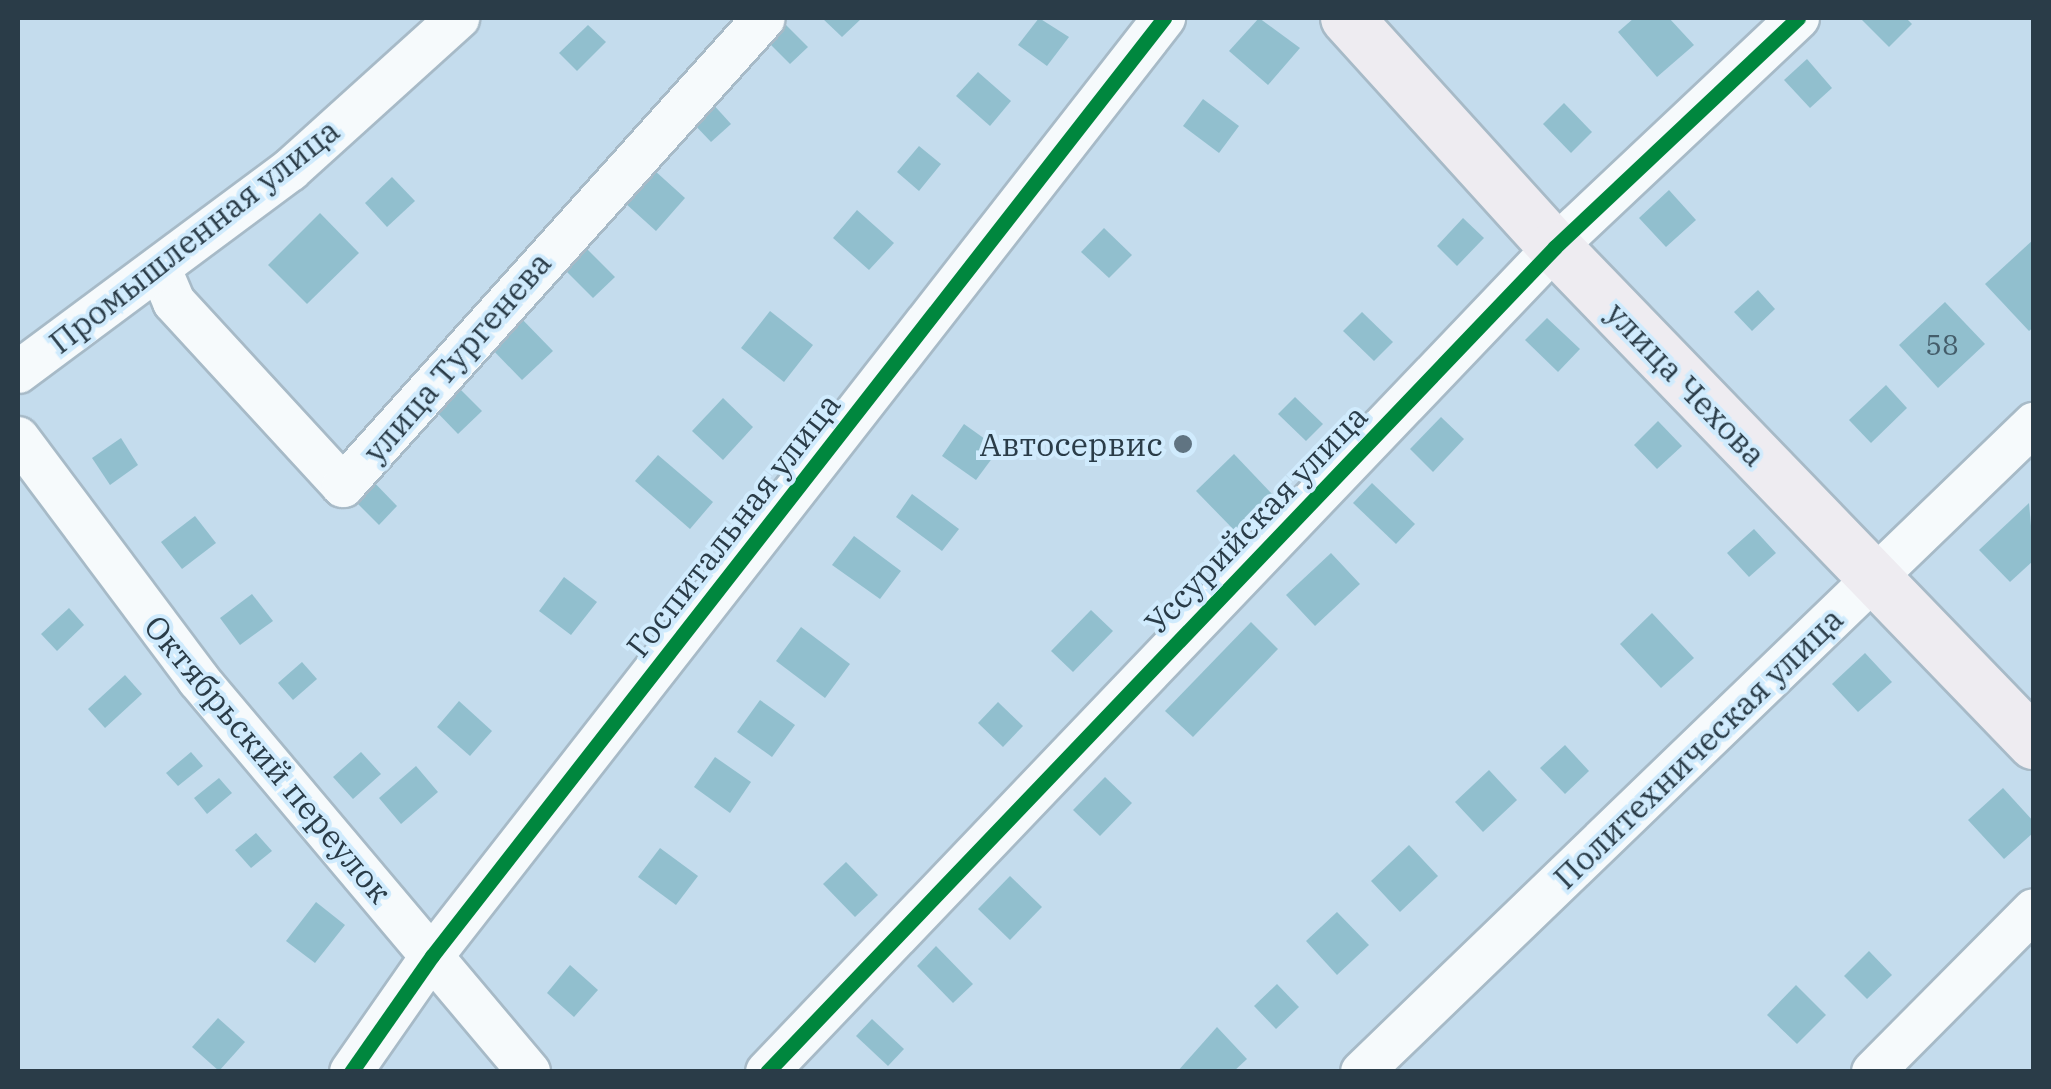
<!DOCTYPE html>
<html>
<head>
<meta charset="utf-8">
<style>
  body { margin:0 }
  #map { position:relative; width:2051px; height:1089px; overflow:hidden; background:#c4dced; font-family:"IBM Plex Serif",serif }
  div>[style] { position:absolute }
  .building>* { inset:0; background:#91bfce }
  .roads { filter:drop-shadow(2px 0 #a7bac7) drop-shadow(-2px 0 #a7bac7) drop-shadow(0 2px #a7bac7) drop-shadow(0 -2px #a7bac7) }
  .minor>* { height:42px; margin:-21px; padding:0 21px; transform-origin:21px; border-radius:21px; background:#f6fafc }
  .major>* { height:52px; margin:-26px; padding:0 26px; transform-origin:26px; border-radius:26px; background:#eeecf1 }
  .cycleway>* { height:15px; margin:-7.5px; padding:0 7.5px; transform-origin:7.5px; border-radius:7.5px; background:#00873e }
  .dots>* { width:28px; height:28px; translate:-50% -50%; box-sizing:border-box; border:5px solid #d0ebfd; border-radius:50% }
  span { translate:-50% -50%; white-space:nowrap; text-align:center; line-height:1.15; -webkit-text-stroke:8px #d0ebfd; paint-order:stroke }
  .number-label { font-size:28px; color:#445d6a }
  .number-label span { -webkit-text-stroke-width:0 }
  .street-label { font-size:32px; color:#2a3c48 }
  .poi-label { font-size:32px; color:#2a3c48 }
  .right { translate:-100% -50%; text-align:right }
  .frame { position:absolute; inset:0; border:20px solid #2a3c48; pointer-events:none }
</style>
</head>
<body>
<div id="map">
  <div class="building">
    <i style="clip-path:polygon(822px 18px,862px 18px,842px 37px)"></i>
    <i style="clip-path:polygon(1039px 18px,1069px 37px,1047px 66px,1018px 45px)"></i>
    <i style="clip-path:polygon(1259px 18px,1300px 48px,1268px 85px,1229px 51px)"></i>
    <i style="clip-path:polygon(1634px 18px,1669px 18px,1694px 45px,1657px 77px,1618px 32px)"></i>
    <i style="clip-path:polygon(1860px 18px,1906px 18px,1912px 24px,1889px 47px)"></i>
    <i style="clip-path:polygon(785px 24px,808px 47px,790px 64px,768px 42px)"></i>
    <i style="clip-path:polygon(588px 25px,606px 42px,577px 71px,559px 53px)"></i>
    <i style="clip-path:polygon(1807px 59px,1832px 88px,1810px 108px,1784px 80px)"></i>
    <i style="clip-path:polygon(978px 72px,1011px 101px,990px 126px,956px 96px)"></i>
    <i style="clip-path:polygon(1203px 99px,1239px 126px,1219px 153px,1183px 126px)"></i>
    <i style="clip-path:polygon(711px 102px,731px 124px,711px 142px,691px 121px)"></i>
    <i style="clip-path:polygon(1564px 103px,1592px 132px,1571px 153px,1543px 124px)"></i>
    <i style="clip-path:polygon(919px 146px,941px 164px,919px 191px,897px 172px)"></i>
    <i style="clip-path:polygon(654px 170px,685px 198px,656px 231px,625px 203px)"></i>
    <i style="clip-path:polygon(392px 177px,415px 201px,387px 227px,365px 203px)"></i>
    <i style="clip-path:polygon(1669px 190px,1696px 220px,1666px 247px,1639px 218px)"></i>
    <i style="clip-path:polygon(857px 210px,894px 243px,869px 270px,833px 238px)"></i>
    <i style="clip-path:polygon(320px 213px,359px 253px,307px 304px,268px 265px)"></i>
    <i style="clip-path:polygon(1463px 218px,1484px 238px,1457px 266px,1437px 246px)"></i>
    <i style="clip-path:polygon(1104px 228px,1132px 255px,1109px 278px,1081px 252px)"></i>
    <i style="clip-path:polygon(2034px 239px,2034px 327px,2029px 331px,1985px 284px)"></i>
    <i style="clip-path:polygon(583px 245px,615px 277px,593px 298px,562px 267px)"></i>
    <i style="clip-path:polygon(1758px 290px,1775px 309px,1752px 331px,1734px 312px)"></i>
    <i style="clip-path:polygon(1945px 302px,1985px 344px,1938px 388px,1899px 345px)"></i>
    <i style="clip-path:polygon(770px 311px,813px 345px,784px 382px,741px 348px)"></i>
    <i style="clip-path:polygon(1362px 312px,1393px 342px,1374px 361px,1343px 331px)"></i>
    <i style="clip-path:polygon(518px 315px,553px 351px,522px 380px,488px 345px)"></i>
    <i style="clip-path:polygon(1547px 318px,1580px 349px,1558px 372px,1525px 340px)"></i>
    <i style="clip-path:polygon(453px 382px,482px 411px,458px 434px,430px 405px)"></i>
    <i style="clip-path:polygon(1886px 385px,1907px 408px,1871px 443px,1849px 420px)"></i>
    <i style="clip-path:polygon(1295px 397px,1323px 424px,1306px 441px,1278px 414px)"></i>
    <i style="clip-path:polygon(723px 398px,753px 427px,723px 460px,692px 431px)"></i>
    <i style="clip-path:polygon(1441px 417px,1464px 439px,1433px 472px,1410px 449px)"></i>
    <i style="clip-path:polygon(1658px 421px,1682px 446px,1657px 469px,1634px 445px)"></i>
    <i style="clip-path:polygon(964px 424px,999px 449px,976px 480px,942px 456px)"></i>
    <i style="clip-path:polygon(121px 438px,138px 465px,110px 485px,92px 458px)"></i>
    <i style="clip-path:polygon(1234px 454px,1272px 494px,1235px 531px,1196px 491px)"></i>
    <i style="clip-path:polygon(658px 455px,713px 502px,690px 529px,635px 481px)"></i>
    <i style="clip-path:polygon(366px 474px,397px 506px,379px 525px,347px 493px)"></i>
    <i style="clip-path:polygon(1372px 483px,1415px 524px,1396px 544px,1353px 503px)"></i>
    <i style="clip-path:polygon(912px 494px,959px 529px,942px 551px,896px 517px)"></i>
    <i style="clip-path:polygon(2029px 503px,2034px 560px,2010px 582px,1979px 550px)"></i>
    <i style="clip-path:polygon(195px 516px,216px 543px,182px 569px,161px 542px)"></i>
    <i style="clip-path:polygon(1754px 529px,1776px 553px,1749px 577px,1727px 553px)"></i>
    <i style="clip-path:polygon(854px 536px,901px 571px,880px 599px,832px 565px)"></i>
    <i style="clip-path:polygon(1331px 553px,1360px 584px,1315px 626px,1286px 595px)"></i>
    <i style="clip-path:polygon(564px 577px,597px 602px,571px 635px,539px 611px)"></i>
    <i style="clip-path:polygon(252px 594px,273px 621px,240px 645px,220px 618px)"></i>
    <i style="clip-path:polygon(69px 608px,84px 625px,57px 651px,41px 634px)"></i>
    <i style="clip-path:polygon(1091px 610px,1113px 631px,1073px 672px,1051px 651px)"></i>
    <i style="clip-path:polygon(1652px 613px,1694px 658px,1661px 688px,1620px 644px)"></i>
    <i style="clip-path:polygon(1251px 622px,1278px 649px,1193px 737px,1165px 711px)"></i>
    <i style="clip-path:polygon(801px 627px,850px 664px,825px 698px,776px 661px)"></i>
    <i style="clip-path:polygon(1865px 653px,1892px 682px,1858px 712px,1832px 684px)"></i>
    <i style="clip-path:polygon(302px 662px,317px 679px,293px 700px,278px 683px)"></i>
    <i style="clip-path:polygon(125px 675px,142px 694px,105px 728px,88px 709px)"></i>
    <i style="clip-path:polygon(760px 700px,795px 725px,772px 757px,737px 732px)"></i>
    <i style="clip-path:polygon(459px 701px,492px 731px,470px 756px,437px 727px)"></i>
    <i style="clip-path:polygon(998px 702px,1023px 726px,1003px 747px,978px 723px)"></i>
    <i style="clip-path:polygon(1565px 745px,1589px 771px,1565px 794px,1540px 768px)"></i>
    <i style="clip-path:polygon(191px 752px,203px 766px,178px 786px,166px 773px)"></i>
    <i style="clip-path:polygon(361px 752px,381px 774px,353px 799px,333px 777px)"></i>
    <i style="clip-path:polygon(715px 757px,751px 782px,730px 813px,694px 787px)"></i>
    <i style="clip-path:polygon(416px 766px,438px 792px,401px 824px,379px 798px)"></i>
    <i style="clip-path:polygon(1489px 770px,1517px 800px,1483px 832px,1455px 802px)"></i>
    <i style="clip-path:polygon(1105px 777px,1132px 803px,1100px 836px,1073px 810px)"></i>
    <i style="clip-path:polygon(219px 778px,232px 793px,207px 814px,194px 798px)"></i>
    <i style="clip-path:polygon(2003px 788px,2034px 822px,2034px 832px,2004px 859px,1968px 820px)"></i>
    <i style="clip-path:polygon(256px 833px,272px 851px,251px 868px,235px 850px)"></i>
    <i style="clip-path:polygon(1409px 845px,1438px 876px,1400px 912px,1371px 881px)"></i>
    <i style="clip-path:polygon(660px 848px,698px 876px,676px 905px,638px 877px)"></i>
    <i style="clip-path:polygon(846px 862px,878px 895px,855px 917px,823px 884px)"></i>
    <i style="clip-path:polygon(1010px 876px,1042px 907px,1010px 940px,978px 909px)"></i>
    <i style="clip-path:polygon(316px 902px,345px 925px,315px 963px,286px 941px)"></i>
    <i style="clip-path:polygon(1337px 912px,1369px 945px,1337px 975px,1306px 941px)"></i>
    <i style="clip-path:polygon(936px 946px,973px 984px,953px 1003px,917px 966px)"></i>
    <i style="clip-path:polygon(1869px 951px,1892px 975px,1867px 999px,1844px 976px)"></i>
    <i style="clip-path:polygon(570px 965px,598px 990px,574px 1017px,547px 993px)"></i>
    <i style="clip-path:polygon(1277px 984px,1299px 1007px,1276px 1029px,1254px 1006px)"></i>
    <i style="clip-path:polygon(1796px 985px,1826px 1015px,1797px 1044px,1767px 1015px)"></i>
    <i style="clip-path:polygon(218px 1018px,245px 1042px,219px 1071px,192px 1047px)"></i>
    <i style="clip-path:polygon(872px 1019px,904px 1049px,888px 1066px,856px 1036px)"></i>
    <i style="clip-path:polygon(1217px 1027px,1247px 1059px,1233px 1072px,1177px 1072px)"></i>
  </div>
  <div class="roads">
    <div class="minor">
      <i style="left:160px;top:269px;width:36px;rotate:67deg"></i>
      <i style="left:174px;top:302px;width:250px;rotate:47.4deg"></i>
      <i style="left:343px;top:486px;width:629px;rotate:-48.03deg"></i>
      <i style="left:18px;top:372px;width:339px;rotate:-36.6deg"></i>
      <i style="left:290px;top:170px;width:227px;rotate:-42.1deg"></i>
      <i style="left:18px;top:438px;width:301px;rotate:53.2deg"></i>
      <i style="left:198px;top:679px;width:514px;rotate:49.89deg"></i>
      <i style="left:351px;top:1072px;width:141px;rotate:-55.1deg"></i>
      <i style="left:432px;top:956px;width:1190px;rotate:-52.03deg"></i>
      <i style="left:767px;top:1072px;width:1141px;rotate:-46.31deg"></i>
      <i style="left:1555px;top:247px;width:334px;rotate:-43.3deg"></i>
      <i style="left:1362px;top:1072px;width:934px;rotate:-43.96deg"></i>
      <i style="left:1873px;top:1072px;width:228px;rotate:-45.2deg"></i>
    </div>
    <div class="major">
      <i style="left:1347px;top:18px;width:309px;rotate:47.8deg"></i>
      <i style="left:1555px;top:247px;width:690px;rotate:46deg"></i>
    </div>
  </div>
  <div class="cycleway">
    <i style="left:351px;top:1072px;width:141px;rotate:-55.1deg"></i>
    <i style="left:432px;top:956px;width:1190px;rotate:-52.03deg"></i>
    <i style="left:767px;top:1072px;width:1141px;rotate:-46.31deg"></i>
    <i style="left:1555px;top:247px;width:334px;rotate:-43.3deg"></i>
  </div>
  <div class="dots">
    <i style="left:1183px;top:444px;background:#607482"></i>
  </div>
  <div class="number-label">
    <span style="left:1942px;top:345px">58</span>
  </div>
  <div class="street-label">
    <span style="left:194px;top:236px;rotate:-38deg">Промышленная улица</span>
    <span style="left:457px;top:357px;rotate:-49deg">улица Тургенева</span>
    <span style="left:1686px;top:384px;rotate:46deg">улица Чехова</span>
    <span style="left:1256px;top:519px;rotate:-46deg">Уссурийская улица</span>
    <span style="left:733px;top:525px;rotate:-52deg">Госпитальная улица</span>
    <span style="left:1698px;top:748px;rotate:-44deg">Политехническая улица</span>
    <span style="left:268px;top:759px;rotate:50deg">Октябрьский переулок</span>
  </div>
  <div class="poi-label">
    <span class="right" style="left:1163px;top:444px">Автосервис</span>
  </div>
  <div class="frame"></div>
</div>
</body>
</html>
